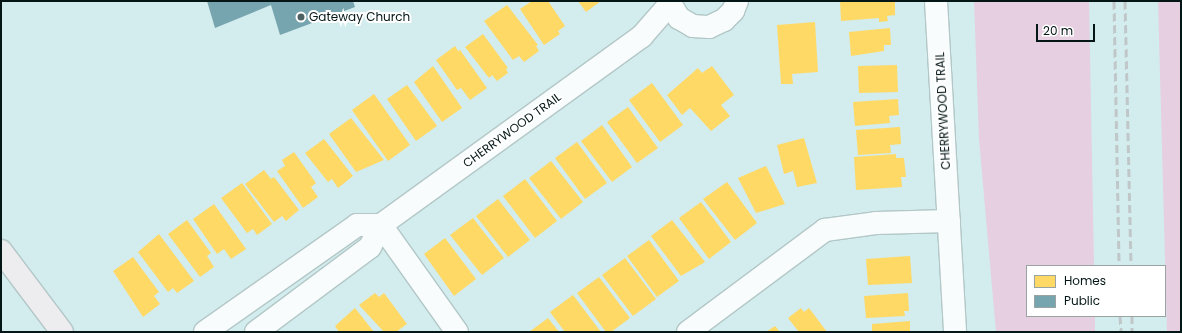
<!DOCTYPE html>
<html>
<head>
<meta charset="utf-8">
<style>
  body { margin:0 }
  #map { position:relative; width:1182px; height:333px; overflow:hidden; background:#d3ecee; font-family:Poppins,sans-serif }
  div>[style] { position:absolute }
  .green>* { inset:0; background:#e6cfe0 }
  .homes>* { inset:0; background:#ffd966 }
  .public>* { inset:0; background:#76a5af }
  .roads { filter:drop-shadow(1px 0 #b3c7c7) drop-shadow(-1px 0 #b3c7c7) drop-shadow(0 1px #b3c7c7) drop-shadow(0 -1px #b3c7c7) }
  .minor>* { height:22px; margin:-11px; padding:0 11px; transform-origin:11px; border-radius:11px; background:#f8fcfc }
  .major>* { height:22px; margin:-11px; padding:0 11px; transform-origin:11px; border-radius:11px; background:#edecef }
  .rail>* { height:3px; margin-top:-1.5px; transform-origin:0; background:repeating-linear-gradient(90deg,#c0c7c8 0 8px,transparent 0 12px) }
  .dots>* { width:11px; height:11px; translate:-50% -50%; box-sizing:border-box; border:2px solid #fff; border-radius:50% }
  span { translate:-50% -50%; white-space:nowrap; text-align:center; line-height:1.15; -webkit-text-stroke:4px #fff; paint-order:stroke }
  .poi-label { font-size:12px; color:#051617 }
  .left { translate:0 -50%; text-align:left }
  .street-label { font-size:12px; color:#051617 }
  .frame { position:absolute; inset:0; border:2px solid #051617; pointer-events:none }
  .legend { position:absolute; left:1026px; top:265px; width:140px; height:52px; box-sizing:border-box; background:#fff; border:1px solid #9ba2a2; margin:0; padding:5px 7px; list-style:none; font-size:12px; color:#051617 }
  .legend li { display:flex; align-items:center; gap:8px; height:20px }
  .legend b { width:20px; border:1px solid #9ba2a2 }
  .scale { position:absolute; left:1036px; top:24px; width:59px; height:18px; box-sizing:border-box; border:2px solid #051617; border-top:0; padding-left:5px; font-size:12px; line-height:14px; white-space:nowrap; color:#051617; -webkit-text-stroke:3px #fff; paint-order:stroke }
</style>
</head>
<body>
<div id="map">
  <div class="green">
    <i style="clip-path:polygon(974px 1px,1089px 1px,1094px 266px,1027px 266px,1027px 316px,1095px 316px,1095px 332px,996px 332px,979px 139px)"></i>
    <i style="clip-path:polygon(1158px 1px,1181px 1px,1181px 332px,1167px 332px)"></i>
  </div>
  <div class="homes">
    <i style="clip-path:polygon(532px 1px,548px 1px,565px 26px,558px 31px,560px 34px,544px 45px,520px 9px)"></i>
    <i style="clip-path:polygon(578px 1px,601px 1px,586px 12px)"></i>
    <i style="clip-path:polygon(840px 1px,895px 1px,895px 15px,887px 16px,888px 21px,879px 22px,879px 18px,841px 21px)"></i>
    <i style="clip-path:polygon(507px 5px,538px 45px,536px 46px,539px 51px,524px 62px,519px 56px,513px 60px,484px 21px)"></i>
    <i style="clip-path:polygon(815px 22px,818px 72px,792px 74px,793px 84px,781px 84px,777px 25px)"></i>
    <i style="clip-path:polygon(890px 28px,891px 45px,884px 45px,884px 51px,851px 56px,849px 32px)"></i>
    <i style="clip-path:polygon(483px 34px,508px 68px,506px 69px,508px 73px,497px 81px,492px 75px,489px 78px,465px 47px)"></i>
    <i style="clip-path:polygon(455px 46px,458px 51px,460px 50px,487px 88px,470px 100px,461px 88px,457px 90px,436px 60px)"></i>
    <i style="clip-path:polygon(897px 65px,898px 92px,859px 93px,858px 66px)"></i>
    <i style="clip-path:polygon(433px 66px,462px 108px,442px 122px,414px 82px)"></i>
    <i style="clip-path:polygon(712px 66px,734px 95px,721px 105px,730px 116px,711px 131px,690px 108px,682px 115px,667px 95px,698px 68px,702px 73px)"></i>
    <i style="clip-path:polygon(652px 83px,683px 125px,660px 142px,629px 100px)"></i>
    <i style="clip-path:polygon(407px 85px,437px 126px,416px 141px,387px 99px)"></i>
    <i style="clip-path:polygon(374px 94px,410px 145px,388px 161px,352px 110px)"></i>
    <i style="clip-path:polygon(898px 99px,899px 115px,889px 116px,890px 123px,855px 126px,853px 102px)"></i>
    <i style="clip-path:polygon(628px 107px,658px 148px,637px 163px,607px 122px)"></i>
    <i style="clip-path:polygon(351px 118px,384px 160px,356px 172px,329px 134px)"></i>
    <i style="clip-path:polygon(602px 125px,632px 167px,612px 182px,581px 141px)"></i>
    <i style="clip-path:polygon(900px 127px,901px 144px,890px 145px,891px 153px,858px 155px,856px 130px)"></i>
    <i style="clip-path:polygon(804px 138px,817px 183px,797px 187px,793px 171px,784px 174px,777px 145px)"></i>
    <i style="clip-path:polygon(324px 139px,353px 176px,338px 188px,332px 179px,328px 182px,305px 153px)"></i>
    <i style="clip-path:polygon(577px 142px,607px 183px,585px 199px,555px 158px)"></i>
    <i style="clip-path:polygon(294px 152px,316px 183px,311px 187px,318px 197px,303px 208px,277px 171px,285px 166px,282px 160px)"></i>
    <i style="clip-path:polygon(896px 154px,896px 158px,904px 158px,906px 177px,901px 177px,902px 187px,856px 190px,854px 157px)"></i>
    <i style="clip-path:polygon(551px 161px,583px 202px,561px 219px,529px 178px)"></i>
    <i style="clip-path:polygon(766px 166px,785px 204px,756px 213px,738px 178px)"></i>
    <i style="clip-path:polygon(264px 170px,271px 179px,274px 177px,299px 210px,286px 221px,282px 216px,274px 222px,245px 184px)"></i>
    <i style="clip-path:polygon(525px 179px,557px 221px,535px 238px,503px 196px)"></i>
    <i style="clip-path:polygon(727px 182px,757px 223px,735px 240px,703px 199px)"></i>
    <i style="clip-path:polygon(242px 183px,272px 224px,257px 235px,253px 229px,247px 233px,221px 198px)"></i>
    <i style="clip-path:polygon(498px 199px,530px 240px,508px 257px,476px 216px)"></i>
    <i style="clip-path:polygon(701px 202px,731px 242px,709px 259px,679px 218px)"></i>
    <i style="clip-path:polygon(214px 204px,246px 249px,231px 259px,224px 249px,217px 254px,193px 219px)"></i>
    <i style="clip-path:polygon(473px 218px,504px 258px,482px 275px,450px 235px)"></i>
    <i style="clip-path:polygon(187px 220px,211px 253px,207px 256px,214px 267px,200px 277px,168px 234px)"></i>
    <i style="clip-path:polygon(672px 220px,705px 262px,681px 276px,651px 236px)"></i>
    <i style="clip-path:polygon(159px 234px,194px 281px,177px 293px,173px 288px,168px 292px,138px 252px)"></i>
    <i style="clip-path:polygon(445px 238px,476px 279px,454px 296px,424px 254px)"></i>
    <i style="clip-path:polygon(649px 240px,679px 281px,657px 297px,627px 256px)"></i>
    <i style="clip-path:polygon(910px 256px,912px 283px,868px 285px,866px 259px)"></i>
    <i style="clip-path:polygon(133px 257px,159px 292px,154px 296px,160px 304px,143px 317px,113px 271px)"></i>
    <i style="clip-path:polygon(625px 258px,656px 299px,633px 316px,602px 275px)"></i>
    <i style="clip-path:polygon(599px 277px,630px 318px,611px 332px,606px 332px,577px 293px)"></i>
    <i style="clip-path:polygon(375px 293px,379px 297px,384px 293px,407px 324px,396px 332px,384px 332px,359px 305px)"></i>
    <i style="clip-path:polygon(908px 293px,909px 311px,904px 311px,905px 316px,866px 318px,864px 296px)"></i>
    <i style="clip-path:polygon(573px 295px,601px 332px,565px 332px,550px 312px)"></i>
    <i style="clip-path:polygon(355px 308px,374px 332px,339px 332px,335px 326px)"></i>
    <i style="clip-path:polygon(801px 308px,804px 312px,809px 308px,827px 332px,799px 332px,788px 318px)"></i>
    <i style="clip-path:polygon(548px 318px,559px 332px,529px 332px)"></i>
    <i style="clip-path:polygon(910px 321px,910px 332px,872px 332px,872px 324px)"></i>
    <i style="clip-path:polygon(775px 326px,780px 332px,766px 332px)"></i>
  </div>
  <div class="public">
    <i style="clip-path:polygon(207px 1px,353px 1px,355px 7px,280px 35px,271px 5px,215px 28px)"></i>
  </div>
  <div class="roads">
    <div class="minor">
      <i style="left:669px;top:1px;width:20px;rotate:60deg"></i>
      <i style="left:679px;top:18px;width:16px;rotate:30deg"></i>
      <i style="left:693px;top:26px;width:16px;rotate:4deg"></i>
      <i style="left:709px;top:27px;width:17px;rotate:-25deg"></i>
      <i style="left:724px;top:20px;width:13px;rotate:-45deg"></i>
      <i style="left:733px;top:11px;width:11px;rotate:-68deg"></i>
      <i style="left:936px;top:1px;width:332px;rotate:86.7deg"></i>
      <i style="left:381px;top:225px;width:131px;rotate:54.6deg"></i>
      <i style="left:205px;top:332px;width:186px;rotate:-35.1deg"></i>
      <i style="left:357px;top:225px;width:24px"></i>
      <i style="left:256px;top:332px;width:142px;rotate:-36.7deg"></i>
      <i style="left:370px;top:247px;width:25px;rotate:-63deg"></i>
      <i style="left:381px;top:225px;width:322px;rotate:-35.9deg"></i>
      <i style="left:642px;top:36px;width:41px;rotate:-48.9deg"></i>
      <i style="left:688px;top:332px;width:171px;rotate:-36.7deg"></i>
      <i style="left:825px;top:230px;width:51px;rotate:-7.8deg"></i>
      <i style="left:876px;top:223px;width:73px;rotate:-1.6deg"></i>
    </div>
    <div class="major">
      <i style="left:1px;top:251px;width:101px;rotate:53deg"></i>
    </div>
  </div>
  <div class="rail">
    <i style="left:1114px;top:1px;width:265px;rotate:88.9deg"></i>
    <i style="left:1125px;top:1px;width:265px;rotate:88.7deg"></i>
    <i style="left:1120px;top:316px;width:16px;rotate:86deg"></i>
    <i style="left:1132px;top:316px;width:16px;rotate:90deg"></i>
  </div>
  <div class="dots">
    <i style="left:301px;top:17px;background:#4d6162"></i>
  </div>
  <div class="poi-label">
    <span class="left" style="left:309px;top:17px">Gateway Church</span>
  </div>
  <div class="street-label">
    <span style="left:943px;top:111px;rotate:-93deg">CHERRYWOOD TRAIL</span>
    <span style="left:512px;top:130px;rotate:-36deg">CHERRYWOOD TRAIL</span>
  </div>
  <div class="frame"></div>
  <ul class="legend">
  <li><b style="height:11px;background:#ffd966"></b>Homes</li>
  <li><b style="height:11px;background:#76a5af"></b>Public</li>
  </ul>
  <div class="scale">20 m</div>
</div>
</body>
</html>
